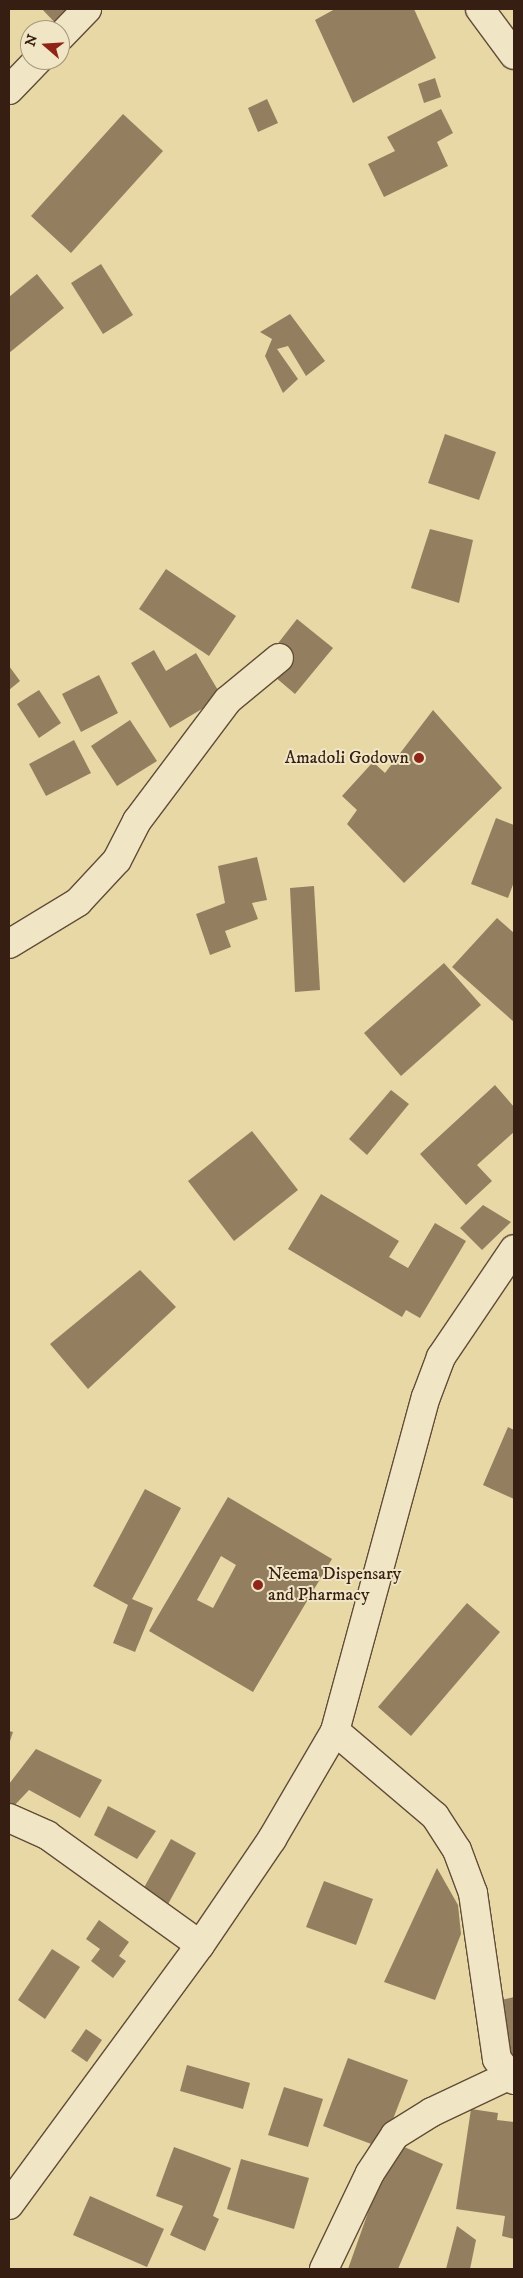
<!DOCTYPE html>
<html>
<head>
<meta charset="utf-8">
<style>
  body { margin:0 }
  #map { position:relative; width:523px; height:2278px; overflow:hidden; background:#e8d8a6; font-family:"IM FELL DW Pica",serif }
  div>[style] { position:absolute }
  .building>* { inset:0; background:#937f5f }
  .roads { filter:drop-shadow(1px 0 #624c38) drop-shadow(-1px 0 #624c38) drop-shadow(0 1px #624c38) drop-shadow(0 -1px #624c38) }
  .minor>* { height:28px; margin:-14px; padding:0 14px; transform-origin:14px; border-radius:14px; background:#f0e6c5 }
  .dots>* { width:14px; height:14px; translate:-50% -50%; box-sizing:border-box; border:2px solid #f0e6c5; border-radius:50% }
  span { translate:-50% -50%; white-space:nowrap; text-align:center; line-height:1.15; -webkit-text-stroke:4px #f0e6c5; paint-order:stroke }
  .poi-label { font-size:18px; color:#361e13 }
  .right { translate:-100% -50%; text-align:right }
  .left { translate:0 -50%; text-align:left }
  .frame { position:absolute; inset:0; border:10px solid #361e13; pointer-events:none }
  .north { position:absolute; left:20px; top:20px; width:50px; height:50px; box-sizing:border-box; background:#f0e6c5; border:1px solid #a6967e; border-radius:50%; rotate:289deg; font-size:14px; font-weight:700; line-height:20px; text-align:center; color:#361e13 }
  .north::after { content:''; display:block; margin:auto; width:18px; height:22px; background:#8f2418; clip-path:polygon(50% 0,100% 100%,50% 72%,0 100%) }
</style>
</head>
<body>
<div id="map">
  <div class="building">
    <i style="clip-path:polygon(42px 9px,75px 9px,58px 26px)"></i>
    <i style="clip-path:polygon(335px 9px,414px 9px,436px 58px,353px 103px,315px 20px)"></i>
    <i style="clip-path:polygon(435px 78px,441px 97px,424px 103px,418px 84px)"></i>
    <i style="clip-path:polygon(267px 99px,278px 123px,258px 132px,248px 108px)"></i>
    <i style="clip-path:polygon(441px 109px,453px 133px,437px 142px,448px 166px,384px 197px,368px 164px,395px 151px,387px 137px)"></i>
    <i style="clip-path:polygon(123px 114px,163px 151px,71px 253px,31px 216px)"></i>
    <i style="clip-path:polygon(101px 264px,133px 315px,103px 334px,71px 283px)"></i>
    <i style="clip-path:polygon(37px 274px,64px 308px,9px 353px,9px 297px)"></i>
    <i style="clip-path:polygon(290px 314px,325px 361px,306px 376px,288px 346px,277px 349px,298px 379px,283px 393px,265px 356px,272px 339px,260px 332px)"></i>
    <i style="clip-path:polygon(445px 434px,496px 452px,479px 500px,428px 483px)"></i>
    <i style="clip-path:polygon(430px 529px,473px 540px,459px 603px,411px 588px)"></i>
    <i style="clip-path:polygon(166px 569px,236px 616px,209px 656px,139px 609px)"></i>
    <i style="clip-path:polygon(297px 619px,333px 648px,295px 694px,261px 665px)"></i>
    <i style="clip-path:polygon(154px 650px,166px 671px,196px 653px,222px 697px,170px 728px,131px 663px)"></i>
    <i style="clip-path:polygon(9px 666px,20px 681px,9px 690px)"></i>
    <i style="clip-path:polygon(99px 675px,118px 713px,81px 732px,62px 694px)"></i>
    <i style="clip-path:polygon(39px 690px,61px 723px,39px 738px,17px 704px)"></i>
    <i style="clip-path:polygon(433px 710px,502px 788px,404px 883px,347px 824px,357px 810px,342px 796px,373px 762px,385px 773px)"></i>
    <i style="clip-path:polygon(130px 720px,157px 761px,117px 786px,91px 746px)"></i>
    <i style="clip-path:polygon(74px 740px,91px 773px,46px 796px,29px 764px)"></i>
    <i style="clip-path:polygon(496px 818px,514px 825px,514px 882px,508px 898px,471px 884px)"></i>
    <i style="clip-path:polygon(257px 857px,267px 900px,252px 903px,258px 919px,225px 931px,231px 947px,210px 955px,196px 914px,225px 903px,218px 866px)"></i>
    <i style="clip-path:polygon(314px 886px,320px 990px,295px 992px,290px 888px)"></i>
    <i style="clip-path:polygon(497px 918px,514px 933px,514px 1022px,452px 967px)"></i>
    <i style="clip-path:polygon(444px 963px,481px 1005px,401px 1076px,364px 1033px)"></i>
    <i style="clip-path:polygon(495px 1085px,514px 1107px,514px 1132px,477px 1165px,492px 1181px,466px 1205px,420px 1154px)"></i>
    <i style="clip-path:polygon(391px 1090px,409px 1104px,367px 1155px,349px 1139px)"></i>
    <i style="clip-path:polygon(252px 1131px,298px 1190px,234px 1241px,188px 1181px)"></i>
    <i style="clip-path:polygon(321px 1194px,399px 1241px,389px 1257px,408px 1268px,435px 1223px,466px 1241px,420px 1318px,406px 1310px,402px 1317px,288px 1249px)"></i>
    <i style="clip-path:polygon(483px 1205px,511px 1222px,482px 1250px,460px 1228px)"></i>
    <i style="clip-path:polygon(140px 1270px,176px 1307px,88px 1389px,50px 1344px)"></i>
    <i style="clip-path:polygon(508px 1427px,514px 1430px,514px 1499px,483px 1485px)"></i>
    <i style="clip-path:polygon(145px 1489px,181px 1508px,132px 1599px,153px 1608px,135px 1652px,113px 1643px,128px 1605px,93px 1586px)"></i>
    <i style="clip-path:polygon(evenodd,228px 1497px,332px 1559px,253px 1692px,149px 1631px,228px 1497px,221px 1556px,236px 1565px,213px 1608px,197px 1600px,221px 1556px)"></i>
    <i style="clip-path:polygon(467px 1603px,500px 1632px,411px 1736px,378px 1707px)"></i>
    <i style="clip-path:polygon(9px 1731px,13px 1732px,9px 1744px)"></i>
    <i style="clip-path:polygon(36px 1749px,102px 1780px,80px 1818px,29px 1790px,11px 1809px,9px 1808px,9px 1784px)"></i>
    <i style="clip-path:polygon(108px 1806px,156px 1831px,137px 1859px,94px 1835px)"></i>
    <i style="clip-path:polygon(171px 1839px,196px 1853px,167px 1906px,141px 1893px)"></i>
    <i style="clip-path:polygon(437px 1868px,458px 1905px,461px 1934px,435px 2000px,384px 1982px)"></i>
    <i style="clip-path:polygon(324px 1881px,373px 1899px,356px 1945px,306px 1927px)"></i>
    <i style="clip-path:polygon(99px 1920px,129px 1942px,119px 1956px,126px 1961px,113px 1978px,91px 1961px,100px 1949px,86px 1939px)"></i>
    <i style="clip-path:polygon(52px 1949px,80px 1967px,45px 2019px,18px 2000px)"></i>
    <i style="clip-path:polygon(514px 1997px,514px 2073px,513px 2073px,501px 2000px)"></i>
    <i style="clip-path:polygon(86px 2029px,102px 2040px,87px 2062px,71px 2051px)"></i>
    <i style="clip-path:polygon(348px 2058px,408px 2080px,382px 2148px,323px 2126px)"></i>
    <i style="clip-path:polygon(187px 2065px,250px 2083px,243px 2109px,180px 2091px)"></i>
    <i style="clip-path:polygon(284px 2087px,323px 2099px,308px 2147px,268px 2135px)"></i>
    <i style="clip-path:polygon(471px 2109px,498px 2113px,497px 2120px,514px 2122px,514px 2239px,502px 2236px,505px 2216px,456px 2209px)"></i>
    <i style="clip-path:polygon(393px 2142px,443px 2164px,398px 2269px,348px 2269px)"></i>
    <i style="clip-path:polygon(174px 2147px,231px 2168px,213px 2216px,219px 2219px,205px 2251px,170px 2235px,183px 2206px,156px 2196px)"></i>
    <i style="clip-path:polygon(241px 2159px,309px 2178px,294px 2229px,227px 2209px)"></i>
    <i style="clip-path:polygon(90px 2196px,164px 2229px,147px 2267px,73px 2235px)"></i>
    <i style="clip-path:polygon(457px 2226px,476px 2240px,470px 2269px,446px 2269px)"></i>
  </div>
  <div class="roads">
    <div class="minor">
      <i style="left:480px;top:9px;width:57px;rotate:53.5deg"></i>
      <i style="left:60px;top:37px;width:39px;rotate:-46deg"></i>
      <i style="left:9px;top:90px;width:42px;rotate:-46deg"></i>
      <i style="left:9px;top:944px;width:81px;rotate:-31.3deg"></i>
      <i style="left:78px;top:902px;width:57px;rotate:-47.1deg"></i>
      <i style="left:117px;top:860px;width:44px;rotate:-62.9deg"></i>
      <i style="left:137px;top:821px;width:151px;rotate:-53.1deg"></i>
      <i style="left:228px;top:700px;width:66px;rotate:-39.5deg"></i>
      <i style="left:335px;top:1731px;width:131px;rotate:40.4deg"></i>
      <i style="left:435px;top:1816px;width:40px;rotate:57.1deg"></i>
      <i style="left:457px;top:1850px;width:46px;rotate:69.6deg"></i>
      <i style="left:473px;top:1893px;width:168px;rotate:81.8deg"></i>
      <i style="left:497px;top:2059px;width:27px;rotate:51deg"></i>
      <i style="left:9px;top:1818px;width:42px;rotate:24.1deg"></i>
      <i style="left:47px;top:1835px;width:188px;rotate:35.7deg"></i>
      <i style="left:9px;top:2205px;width:323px;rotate:-53.7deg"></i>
      <i style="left:200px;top:1945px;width:128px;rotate:-55.8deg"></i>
      <i style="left:272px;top:1839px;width:125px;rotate:-59.7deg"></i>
      <i style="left:335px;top:1731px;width:346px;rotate:-74.8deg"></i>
      <i style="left:426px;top:1397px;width:43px;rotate:-69.4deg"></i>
      <i style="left:441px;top:1357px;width:130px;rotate:-55.9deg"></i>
      <i style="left:324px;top:2269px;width:106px;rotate:-64.4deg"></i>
      <i style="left:370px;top:2173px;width:45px;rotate:-56.7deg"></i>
      <i style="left:395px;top:2135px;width:44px;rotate:-31.9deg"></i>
      <i style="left:432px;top:2112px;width:84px;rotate:-25.3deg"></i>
    </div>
  </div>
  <div class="dots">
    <i style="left:419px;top:758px;background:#8f2418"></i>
    <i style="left:258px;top:1585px;background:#8f2418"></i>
  </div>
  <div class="poi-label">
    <span class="right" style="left:409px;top:758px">Amadoli Godown</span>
    <span class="left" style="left:268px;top:1585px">Neema Dispensary<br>and Pharmacy</span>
  </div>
  <div class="frame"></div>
  <div class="north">N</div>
</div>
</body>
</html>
